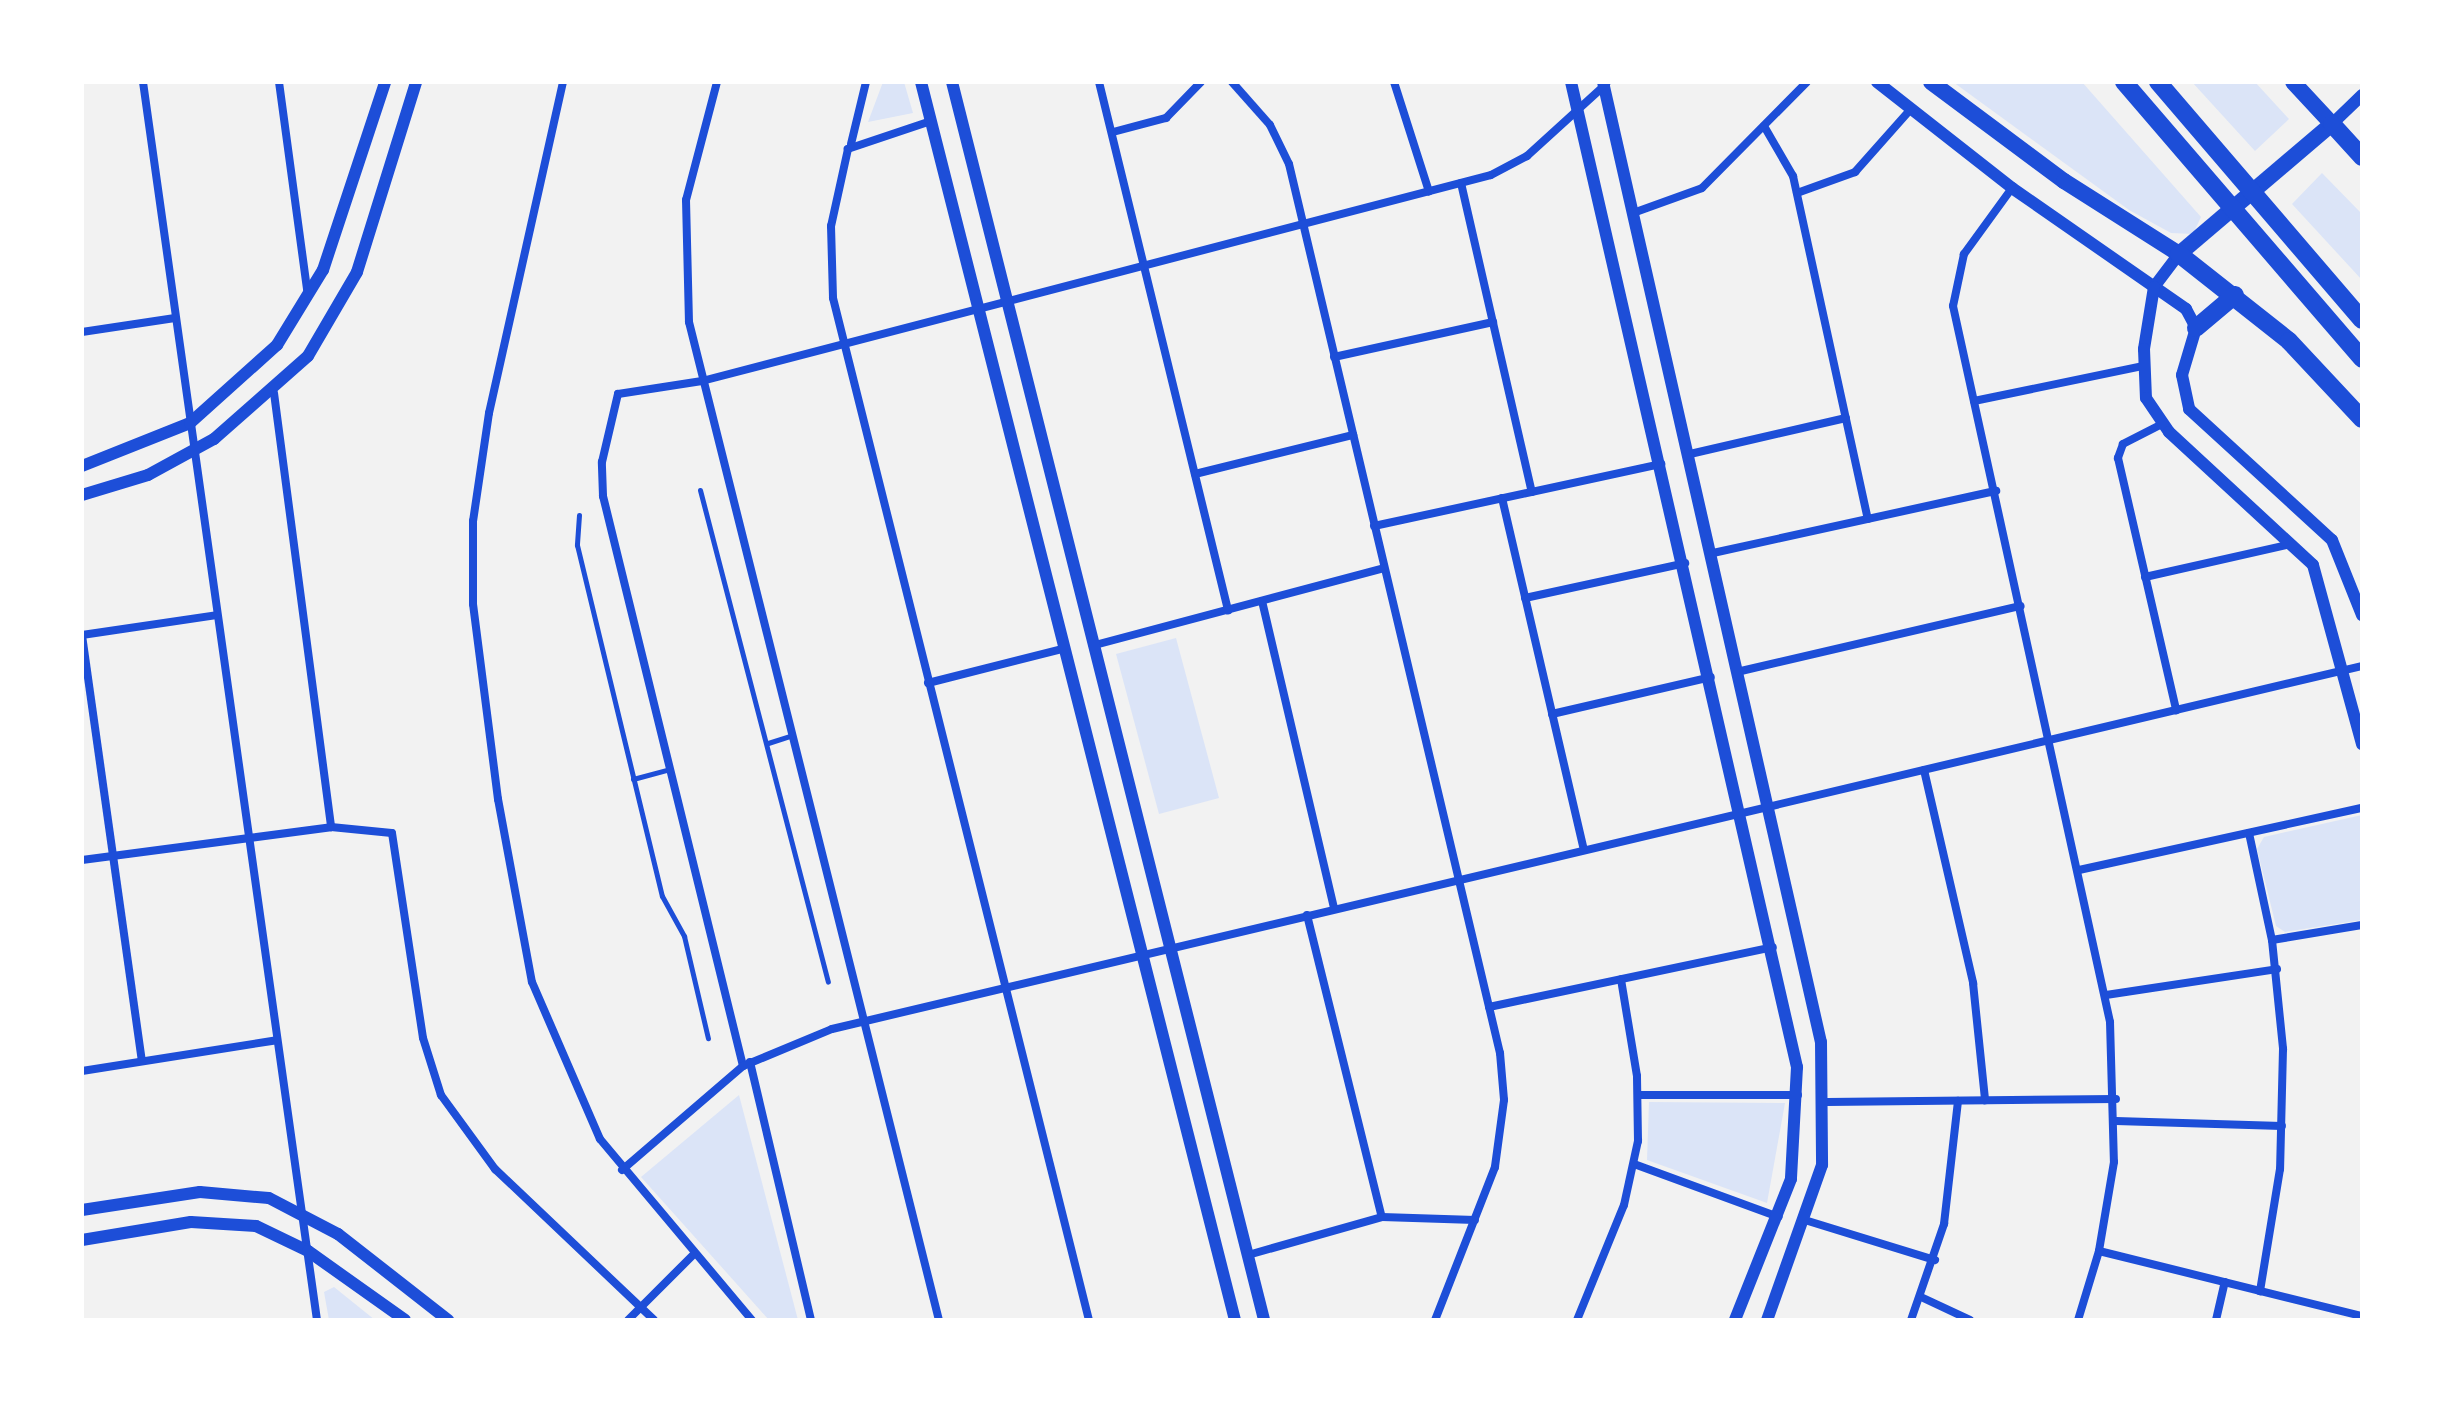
<!DOCTYPE html>
<html>
<head>
<meta charset="utf-8">
<style>
  body { margin:0 }
  #map { position:relative; width:2444px; height:1402px; overflow:hidden; background:#f2f2f2; font-family:Montserrat,sans-serif }
  div>[style] { position:absolute }
  .green>* { inset:0; background:#dbe4f7 }
  .service>* { height:5px; margin:-2.5px; padding:0 2.5px; transform-origin:2.5px; border-radius:2.5px; background:#1d4ed8 }
  .minor>* { height:8px; margin:-4px; padding:0 4px; transform-origin:4px; border-radius:4px; background:#1d4ed8 }
  .tertiary>* { height:12px; margin:-6px; padding:0 6px; transform-origin:6px; border-radius:6px; background:#1d4ed8 }
  .primary>* { height:16px; margin:-8px; padding:0 8px; transform-origin:8px; border-radius:8px; background:#1d4ed8 }
  .motorway>* { height:18px; margin:-9px; padding:0 9px; transform-origin:9px; border-radius:9px; background:#1d4ed8 }
  span { translate:-50% -50%; white-space:nowrap; text-align:center; line-height:1.15; -webkit-text-stroke:7px #fff; paint-order:stroke }
  .frame { position:absolute; inset:0; border:84px solid #fff; pointer-events:none }
</style>
</head>
<body>
<div id="map">
  <div class="green">
    <i style="clip-path:polygon(883px 82px,904px 82px,913px 113px,868px 122px)"></i>
    <i style="clip-path:polygon(1953px 82px,2082px 82px,2201px 217px,2193px 234px,2171px 233px,2129px 210px)"></i>
    <i style="clip-path:polygon(2192px 82px,2255px 82px,2289px 119px,2255px 151px)"></i>
    <i style="clip-path:polygon(2322px 173px,2362px 214px,2362px 280px,2292px 204px)"></i>
    <i style="clip-path:polygon(1176px 638px,1219px 798px,1159px 814px,1116px 654px)"></i>
    <i style="clip-path:polygon(2362px 815px,2362px 920px,2285px 932px,2276px 926px,2257px 849px,2264px 837px)"></i>
    <i style="clip-path:polygon(739px 1095px,798px 1320px,769px 1320px,641px 1177px)"></i>
    <i style="clip-path:polygon(1649px 1102px,1785px 1103px,1767px 1203px,1647px 1160px)"></i>
    <i style="clip-path:polygon(334px 1287px,375px 1320px,329px 1320px,324px 1292px)"></i>
  </div>
  <div class="service">
    <i style="left:700px;top:490px;width:508px;rotate:75.42deg"></i>
    <i style="left:579px;top:515px;width:30px;rotate:94deg"></i>
    <i style="left:577px;top:545px;width:361px;rotate:76.4deg"></i>
    <i style="left:662px;top:896px;width:46px;rotate:61.2deg"></i>
    <i style="left:684px;top:936px;width:105px;rotate:76.8deg"></i>
    <i style="left:768px;top:743px;width:25px;rotate:-18deg"></i>
    <i style="left:633px;top:779px;width:38px;rotate:-15deg"></i>
  </div>
  <div class="minor">
    <i style="left:143px;top:82px;width:1250px;rotate:82deg"></i>
    <i style="left:279px;top:82px;width:216px;rotate:82.3deg"></i>
    <i style="left:563px;top:82px;width:339px;rotate:102.6deg"></i>
    <i style="left:489px;top:413px;width:109px;rotate:98.4deg"></i>
    <i style="left:473px;top:521px;width:83px;rotate:90deg"></i>
    <i style="left:473px;top:604px;width:197px;rotate:82.7deg"></i>
    <i style="left:498px;top:799px;width:186px;rotate:79.5deg"></i>
    <i style="left:532px;top:982px;width:171px;rotate:66.6deg"></i>
    <i style="left:600px;top:1139px;width:236px;rotate:50deg"></i>
    <i style="left:717px;top:82px;width:122px;rotate:104.7deg"></i>
    <i style="left:686px;top:200px;width:122px;rotate:88.6deg"></i>
    <i style="left:689px;top:322px;width:1029px;rotate:75.94deg"></i>
    <i style="left:1099px;top:82px;width:544px;rotate:76.27deg"></i>
    <i style="left:1232px;top:82px;width:57px;rotate:48.5deg"></i>
    <i style="left:1270px;top:125px;width:43px;rotate:64deg"></i>
    <i style="left:1289px;top:164px;width:914px;rotate:76.65deg"></i>
    <i style="left:1500px;top:1053px;width:47px;rotate:85.1deg"></i>
    <i style="left:1504px;top:1100px;width:68px;rotate:97.7deg"></i>
    <i style="left:1495px;top:1167px;width:164px;rotate:111.4deg"></i>
    <i style="left:1394px;top:82px;width:115px;rotate:72.3deg"></i>
    <i style="left:931px;top:121px;width:88px;rotate:161.4deg"></i>
    <i style="left:848px;top:149px;width:79px;rotate:102.4deg"></i>
    <i style="left:831px;top:226px;width:72px;rotate:88.4deg"></i>
    <i style="left:833px;top:298px;width:1054px;rotate:75.94deg"></i>
    <i style="left:1764px;top:126px;width:58px;rotate:59.9deg"></i>
    <i style="left:1793px;top:176px;width:351px;rotate:77.7deg"></i>
    <i style="left:1113px;top:132px;width:55px;rotate:-14.8deg"></i>
    <i style="left:1166px;top:118px;width:50px;rotate:-45.8deg"></i>
    <i style="left:851px;top:144px;width:64px;rotate:-76.4deg"></i>
    <i style="left:1461px;top:183px;width:317px;rotate:77.1deg"></i>
    <i style="left:2012px;top:188px;width:82px;rotate:126deg"></i>
    <i style="left:1964px;top:254px;width:53px;rotate:101.9deg"></i>
    <i style="left:1953px;top:306px;width:733px;rotate:77.63deg"></i>
    <i style="left:2110px;top:1022px;width:140px;rotate:88.4deg"></i>
    <i style="left:2114px;top:1162px;width:90px;rotate:99.6deg"></i>
    <i style="left:2099px;top:1251px;width:72px;rotate:106.9deg"></i>
    <i style="left:1797px;top:193px;width:62px;rotate:-19.9deg"></i>
    <i style="left:1855px;top:172px;width:83px;rotate:-48.4deg"></i>
    <i style="left:1633px;top:213px;width:73px;rotate:-19.9deg"></i>
    <i style="left:1702px;top:188px;width:149px;rotate:-45.3deg"></i>
    <i style="left:82px;top:332px;width:94px;rotate:-8.6deg"></i>
    <i style="left:1334px;top:357px;width:163px;rotate:-12.4deg"></i>
    <i style="left:274px;top:393px;width:438px;rotate:82.5deg"></i>
    <i style="left:1974px;top:401px;width:173px;rotate:-11.7deg"></i>
    <i style="left:2162px;top:424px;width:44px;rotate:152.9deg"></i>
    <i style="left:2123px;top:444px;width:15px;rotate:110deg"></i>
    <i style="left:2118px;top:458px;width:259px;rotate:77deg"></i>
    <i style="left:1690px;top:454px;width:160px;rotate:-13deg"></i>
    <i style="left:1195px;top:474px;width:163px;rotate:-13.9deg"></i>
    <i style="left:1502px;top:498px;width:361px;rotate:76.9deg"></i>
    <i style="left:1374px;top:526px;width:294px;rotate:-12.2deg"></i>
    <i style="left:1713px;top:553px;width:290px;rotate:-12.4deg"></i>
    <i style="left:2145px;top:577px;width:150px;rotate:-12.7deg"></i>
    <i style="left:1525px;top:598px;width:164px;rotate:-12.3deg"></i>
    <i style="left:1262px;top:601px;width:316px;rotate:76.8deg"></i>
    <i style="left:82px;top:635px;width:430px;rotate:82deg"></i>
    <i style="left:82px;top:635px;width:136px;rotate:-8.4deg"></i>
    <i style="left:1095px;top:645px;width:299px;rotate:-14.9deg"></i>
    <i style="left:1741px;top:671px;width:287px;rotate:-13.1deg"></i>
    <i style="left:928px;top:683px;width:142px;rotate:-14.2deg"></i>
    <i style="left:1552px;top:714px;width:163px;rotate:-13.1deg"></i>
    <i style="left:1924px;top:770px;width:219px;rotate:77deg"></i>
    <i style="left:1973px;top:983px;width:118px;rotate:84.1deg"></i>
    <i style="left:2249px;top:833px;width:109px;rotate:77.9deg"></i>
    <i style="left:2272px;top:940px;width:110px;rotate:84.2deg"></i>
    <i style="left:2283px;top:1049px;width:120px;rotate:91.4deg"></i>
    <i style="left:2280px;top:1169px;width:124px;rotate:99.3deg"></i>
    <i style="left:82px;top:860px;width:251px;rotate:-7.5deg"></i>
    <i style="left:331px;top:827px;width:61px;rotate:5.6deg"></i>
    <i style="left:392px;top:833px;width:207px;rotate:81.4deg"></i>
    <i style="left:423px;top:1038px;width:60px;rotate:72.5deg"></i>
    <i style="left:441px;top:1095px;width:92px;rotate:53.9deg"></i>
    <i style="left:495px;top:1169px;width:219px;rotate:43.5deg"></i>
    <i style="left:2079px;top:870px;width:290px;rotate:-12.4deg"></i>
    <i style="left:1307px;top:915px;width:311px;rotate:76.1deg"></i>
    <i style="left:2272px;top:940px;width:91px;rotate:-9.5deg"></i>
    <i style="left:2106px;top:995px;width:173px;rotate:-8.6deg"></i>
    <i style="left:1489px;top:1007px;width:290px;rotate:-11.9deg"></i>
    <i style="left:750px;top:1062px;width:265px;rotate:76.7deg"></i>
    <i style="left:743px;top:1066px;width:587px;rotate:-103.8deg"></i>
    <i style="left:603px;top:496px;width:34px;rotate:-92deg"></i>
    <i style="left:602px;top:462px;width:70px;rotate:-76.8deg"></i>
    <i style="left:618px;top:394px;width:85px;rotate:-8.8deg"></i>
    <i style="left:702px;top:381px;width:815px;rotate:-14.63deg"></i>
    <i style="left:1491px;top:175px;width:41px;rotate:-27.8deg"></i>
    <i style="left:1527px;top:156px;width:107px;rotate:-42.3deg"></i>
    <i style="left:82px;top:1071px;width:197px;rotate:-9deg"></i>
    <i style="left:1639px;top:1095px;width:159px"></i>
    <i style="left:1827px;top:1102px;width:289px;rotate:-0.6deg"></i>
    <i style="left:2116px;top:1121px;width:166px;rotate:1.7deg"></i>
    <i style="left:1634px;top:1164px;width:154px;rotate:20.1deg"></i>
    <i style="left:622px;top:1170px;width:160px;rotate:-40.7deg"></i>
    <i style="left:743px;top:1066px;width:96px;rotate:-22.6deg"></i>
    <i style="left:832px;top:1029px;width:1572px;rotate:-13.35deg"></i>
    <i style="left:1808px;top:1221px;width:133px;rotate:17.1deg"></i>
    <i style="left:2099px;top:1251px;width:271px;rotate:13.9deg"></i>
    <i style="left:1248px;top:1255px;width:139px;rotate:-15.8deg"></i>
    <i style="left:1382px;top:1217px;width:93px;rotate:1.8deg"></i>
    <i style="left:1921px;top:1297px;width:54px;rotate:25.1deg"></i>
    <i style="left:628px;top:1320px;width:93px;rotate:-45deg"></i>
    <i style="left:1577px;top:1320px;width:124px;rotate:-67.8deg"></i>
    <i style="left:1624px;top:1205px;width:66px;rotate:-77.7deg"></i>
    <i style="left:1638px;top:1141px;width:65px;rotate:-90.9deg"></i>
    <i style="left:1637px;top:1076px;width:98px;rotate:-99.4deg"></i>
    <i style="left:1911px;top:1320px;width:102px;rotate:-71deg"></i>
    <i style="left:1944px;top:1224px;width:124px;rotate:-83.5deg"></i>
    <i style="left:2216px;top:1320px;width:39px;rotate:-77deg"></i>
  </div>
  <div class="tertiary">
    <i style="left:921px;top:82px;width:1277px;rotate:75.77deg"></i>
    <i style="left:952px;top:82px;width:1277px;rotate:75.85deg"></i>
    <i style="left:1571px;top:82px;width:1011px;rotate:77.08deg"></i>
    <i style="left:1797px;top:1067px;width:112px;rotate:93.1deg"></i>
    <i style="left:1791px;top:1179px;width:152px;rotate:111.7deg"></i>
    <i style="left:1603px;top:82px;width:984px;rotate:77.21deg"></i>
    <i style="left:1821px;top:1042px;width:123px;rotate:89.5deg"></i>
    <i style="left:1822px;top:1165px;width:164px;rotate:109.5deg"></i>
    <i style="left:1877px;top:82px;width:172px;rotate:38.1deg"></i>
    <i style="left:2012px;top:188px;width:212px;rotate:34.8deg"></i>
    <i style="left:2186px;top:309px;width:21px;rotate:62deg"></i>
    <i style="left:2196px;top:328px;width:49px;rotate:106.6deg"></i>
    <i style="left:2182px;top:375px;width:35px;rotate:78deg"></i>
    <i style="left:2189px;top:409px;width:194px;rotate:42.5deg"></i>
    <i style="left:2332px;top:540px;width:81px;rotate:68.2deg"></i>
    <i style="left:2332px;top:124px;width:42px;rotate:-44deg"></i>
    <i style="left:2179px;top:254px;width:41px;rotate:127.1deg"></i>
    <i style="left:2154px;top:287px;width:63px;rotate:99.2deg"></i>
    <i style="left:2144px;top:349px;width:49px;rotate:87.7deg"></i>
    <i style="left:2146px;top:398px;width:41px;rotate:55.9deg"></i>
    <i style="left:2169px;top:432px;width:196px;rotate:42.7deg"></i>
    <i style="left:2313px;top:565px;width:186px;rotate:74.7deg"></i>
    <i style="left:82px;top:466px;width:116px;rotate:-21.7deg"></i>
    <i style="left:190px;top:423px;width:117px;rotate:-41.9deg"></i>
    <i style="left:277px;top:345px;width:88px;rotate:-58.5deg"></i>
    <i style="left:323px;top:270px;width:198px;rotate:-71.7deg"></i>
    <i style="left:82px;top:495px;width:69px;rotate:-16.9deg"></i>
    <i style="left:148px;top:475px;width:75px;rotate:-28.6deg"></i>
    <i style="left:214px;top:439px;width:125px;rotate:-41.4deg"></i>
    <i style="left:308px;top:356px;width:97px;rotate:-59.7deg"></i>
    <i style="left:357px;top:272px;width:199px;rotate:-72.7deg"></i>
    <i style="left:82px;top:1210px;width:119px;rotate:-8.7deg"></i>
    <i style="left:200px;top:1192px;width:69px;rotate:5deg"></i>
    <i style="left:269px;top:1198px;width:78px;rotate:27.6deg"></i>
    <i style="left:338px;top:1234px;width:140px;rotate:38deg"></i>
    <i style="left:82px;top:1240px;width:110px;rotate:-9.4deg"></i>
    <i style="left:191px;top:1222px;width:65px;rotate:3.5deg"></i>
    <i style="left:256px;top:1226px;width:58px;rotate:25.7deg"></i>
    <i style="left:308px;top:1251px;width:119px;rotate:35.4deg"></i>
  </div>
  <div class="primary">
    <i style="left:1931px;top:82px;width:166px;rotate:36.7deg"></i>
    <i style="left:2064px;top:181px;width:136px;rotate:32.4deg"></i>
    <i style="left:2179px;top:254px;width:201px;rotate:-40.4deg"></i>
    <i style="left:2332px;top:124px;width:57px;rotate:-132.9deg"></i>
  </div>
  <div class="motorway">
    <i style="left:2124px;top:82px;width:365px;rotate:49.3deg"></i>
    <i style="left:2158px;top:82px;width:313px;rotate:49.4deg"></i>
    <i style="left:2332px;top:124px;width:45px;rotate:47.7deg"></i>
    <i style="left:2179px;top:254px;width:140px;rotate:38.3deg"></i>
    <i style="left:2289px;top:341px;width:107px;rotate:46.9deg"></i>
    <i style="left:2196px;top:328px;width:51px;rotate:-40.2deg"></i>
  </div>
  <div class="frame"></div>
</div>
</body>
</html>
